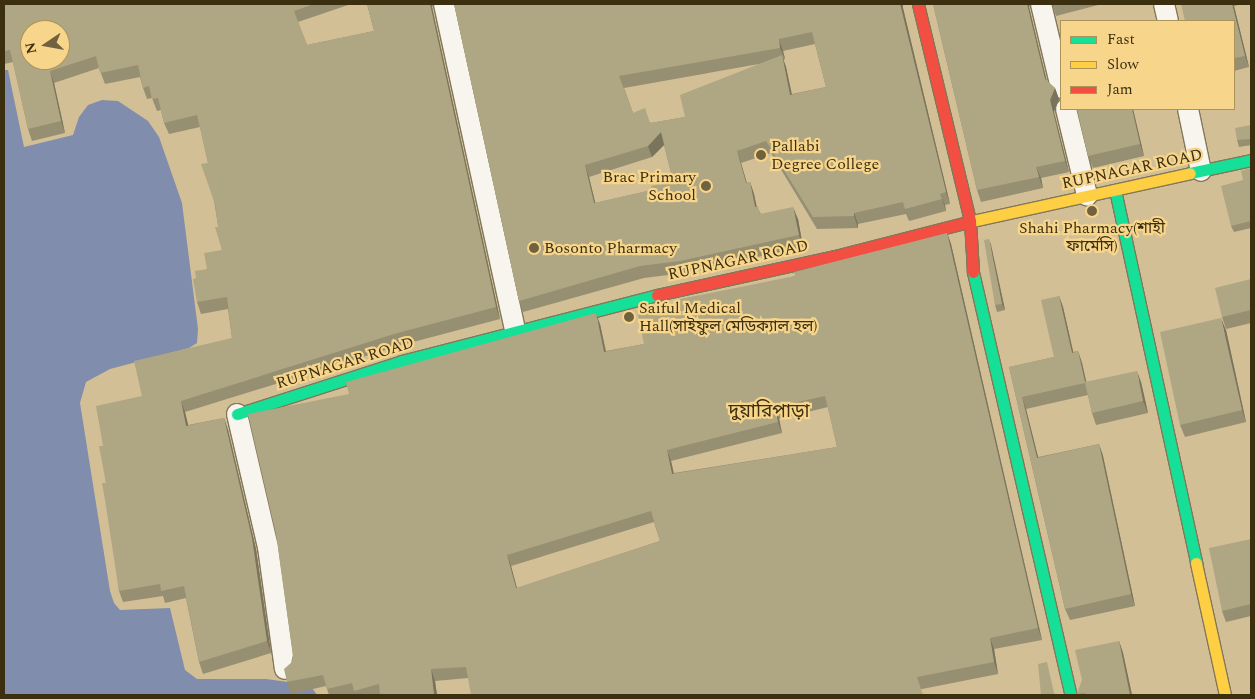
<!DOCTYPE html>
<html>
<head>
<meta charset="utf-8">
<style>
  body { margin:0 }
  #map { position:relative; width:1255px; height:699px; overflow:hidden; background:#d2bf96; font-family:Spectral,"Noto Sans Bengali",serif }
  div>[style] { position:absolute }
  .water>* { inset:0; background:#808dac }
  .roads { filter:drop-shadow(1px 0 #847758) drop-shadow(-1px 0 #847758) drop-shadow(0 1px #847758) drop-shadow(0 -1px #847758) }
  .street>* { height:20px; margin:-10px; padding:0 10px; transform-origin:10px; border-radius:10px; background:#f8f5ef }
  .fast>* { height:11px; margin:-5.5px; padding:0 5.5px; transform-origin:5.5px; border-radius:5.5px; background:#16e098 }
  .slow>* { height:11px; margin:-5.5px; padding:0 5.5px; transform-origin:5.5px; border-radius:5.5px; background:#ffcf43 }
  .jam>* { height:11px; margin:-5.5px; padding:0 5.5px; transform-origin:5.5px; border-radius:5.5px; background:#f24e42 }
  .wall>* { inset:0; background:#968f71 }
  .shaded-wall>* { inset:0; background:#7a745c }
  .building>* { inset:0; background:#afa683 }
  .dots>* { width:14px; height:14px; translate:-50% -50%; box-sizing:border-box; border:2px solid #f7d58a; border-radius:50% }
  span { translate:-50% -50%; white-space:nowrap; text-align:center; line-height:1.15; -webkit-text-stroke:4.5px #f7d58a; paint-order:stroke }
  .poi-label { font-size:16px; color:#3c2f10 }
  .left { translate:0 -50%; text-align:left }
  .right { translate:-100% -50%; text-align:right }
  .street-label { font-size:16px; color:#3c2f10 }
  .quarter-label { font-size:19px; color:#3c2f10 }
  .frame { position:absolute; inset:0; border:5px solid #3c2f10; pointer-events:none }
  .legend { position:absolute; left:1060px; top:20px; width:175px; height:90px; box-sizing:border-box; background:#f7d58a; border:1px solid #ac9359; margin:0; padding:6px 9px; list-style:none; font-size:15px; color:#3c2f10 }
  .legend li { display:flex; align-items:center; gap:10px; height:25px }
  .legend b { width:25px; border:1px solid #ac9359 }
  .north { position:absolute; left:20px; top:20px; width:50px; height:50px; box-sizing:border-box; background:#f7d58a; border:1px solid #ac9359; border-radius:50%; rotate:258deg; font-size:14px; font-weight:700; line-height:20px; text-align:center; color:#3c2f10 }
  .north::after { content:''; display:block; margin:auto; width:18px; height:22px; background:#70613f; clip-path:polygon(50% 0,100% 100%,50% 72%,0 100%) }
</style>
</head>
<body>
<div id="map">
  <div class="water">
    <i style="clip-path:polygon(4px 70px,8px 70px,24px 147px,73px 135px,79px 117px,88px 105px,102px 100px,118px 101px,148px 121px,159px 137px,182px 203px,198px 329px,197px 343px,189px 348px,110px 369px,86px 382px,80px 403px,110px 591px,114px 603px,120px 610px,170px 608px,185px 670px,197px 679px,266px 679px,310px 685px,317px 695px,4px 695px)"></i>
  </div>
  <div class="roads">
    <div class="street">
      <i style="left:444px;top:4px;width:334px;rotate:77.7deg"></i>
      <i style="left:1041px;top:4px;width:86px;rotate:76.6deg"></i>
      <i style="left:1164px;top:4px;width:17px;rotate:77deg"></i>
      <i style="left:1066px;top:109px;width:89px;rotate:76.3deg"></i>
      <i style="left:1188px;top:109px;width:63px;rotate:78.2deg"></i>
      <i style="left:237px;top:414px;width:137px;rotate:76.9deg"></i>
      <i style="left:268px;top:547px;width:123px;rotate:82.1deg"></i>
    </div>
    <div class="fast">
      <i style="left:1190px;top:173px;width:62px;rotate:-12deg"></i>
      <i style="left:1115px;top:190px;width:382px;rotate:77.7deg"></i>
      <i style="left:973px;top:272px;width:434px;rotate:77deg"></i>
      <i style="left:237px;top:414px;width:173px;rotate:-17.8deg"></i>
      <i style="left:402px;top:361px;width:263px;rotate:-14.5deg"></i>
    </div>
    <div class="slow">
      <i style="left:968px;top:222px;width:227px;rotate:-12.4deg"></i>
      <i style="left:1196px;top:563px;width:135px;rotate:77.6deg"></i>
    </div>
    <div class="jam">
      <i style="left:918px;top:4px;width:223px;rotate:76.5deg"></i>
      <i style="left:970px;top:221px;width:51px;rotate:86.6deg"></i>
      <i style="left:657px;top:295px;width:190px;rotate:-12.4deg"></i>
      <i style="left:843px;top:254px;width:129px;rotate:-14.4deg"></i>
    </div>
  </div>
  <div class="wall">
    <i style="clip-path:polygon(4px 4px,351px 4px,298px 22px,307px 45px,374px 31px,367px 4px,433px 4px,432px 7px,500px 319px,398px 346px,185px 412px,188px 425px,224px 418px,228px 430px,256px 549px,271px 653px,203px 674px,199px 662px,186px 598px,165px 603px,163px 596px,123px 602px,119px 591px,106px 483px,103px 446px,142px 396px,232px 338px,228px 309px,201px 314px,197px 302px,196px 278px,207px 269px,222px 250px,208px 163px,200px 127px,169px 134px,164px 123px,161px 110px,157px 111px,152px 98px,147px 99px,143px 88px,140px 77px,105px 84px,99px 68px,54px 83px,65px 133px,32px 141px,28px 129px,13px 62px,4px 64px)"></i>
    <i style="clip-path:polygon(evenodd,454px 4px,903px 4px,903px 8px,950px 204px,945px 205px,946px 211px,909px 221px,906px 214px,858px 224px,858px 228px,817px 229px,771px 153px,741px 163px,747px 183px,750px 182px,754px 194px,757px 207px,761px 214px,798px 219px,803px 247px,684px 273px,644px 278px,523px 312px,519px 301px,454px 4px,815px 44px,826px 87px,792px 94px,786px 67px,783px 60px,785px 59px,783px 51px,815px 44px,454px 4px,759px 64px,685px 117px,651px 123px,633px 113px,624px 88px,759px 64px,454px 4px,664px 145px,673px 181px,652px 190px,595px 203px,589px 177px,652px 157px,664px 145px)"></i>
    <i style="clip-path:polygon(933px 4px,1030px 4px,1029px 7px,1047px 81px,1055px 88px,1059px 99px,1054px 112px,1069px 172px,1041px 178px,1043px 188px,981px 202px,977px 190px)"></i>
    <i style="clip-path:polygon(1052px 4px,1102px 4px,1056px 16px)"></i>
    <i style="clip-path:polygon(1181px 4px,1243px 4px,1234px 6px,1249px 67px,1234px 71px,1234px 21px)"></i>
    <i style="clip-path:polygon(1077px 109px,1133px 109px,1144px 156px,1093px 168px,1088px 156px)"></i>
    <i style="clip-path:polygon(1251px 125px,1251px 145px,1239px 147px,1237px 140px)"></i>
    <i style="clip-path:polygon(1251px 168px,1251px 228px,1234px 232px,1231px 226px,1243px 180px)"></i>
    <i style="clip-path:polygon(evenodd,947px 233px,951px 244px,1042px 640px,994px 649px,998px 674px,922px 689px,468px 678px,435px 681px,437px 695px,329px 695px,326px 686px,291px 694px,287px 682px,349px 394px,600px 324px,606px 351px,644px 344px,677px 306px,795px 276px,947px 233px,828px 407px,837px 447px,674px 473px,671px 461px,782px 433px,779px 419px,828px 407px,947px 233px,654px 522px,660px 541px,517px 588px,511px 566px,654px 522px)"></i>
    <i style="clip-path:polygon(991px 245px,1005px 310px,997px 312px,995px 305px)"></i>
    <i style="clip-path:polygon(1251px 279px,1251px 323px,1226px 329px,1222px 317px)"></i>
    <i style="clip-path:polygon(1059px 296px,1063px 307px,1073px 352px,1078px 351px,1082px 363px,1086px 382px,1141px 382px,1148px 413px,1096px 425px,1092px 413px,1088px 395px,1026px 409px,1038px 457px,1099px 444px,1103px 456px,1135px 606px,1070px 620px,1065px 609px,1009px 367px,1054px 357px)"></i>
    <i style="clip-path:polygon(1226px 330px,1246px 422px,1185px 437px,1180px 425px)"></i>
    <i style="clip-path:polygon(1251px 539px,1251px 616px,1226px 622px,1222px 611px)"></i>
    <i style="clip-path:polygon(1119px 641px,1123px 653px,1132px 695px,1077px 695px,1077px 694px)"></i>
  </div>
  <div class="shaded-wall">
    <i style="clip-path:polygon(430px 4px,433px 4px,432px 7px,500px 319px,496px 307px)"></i>
    <i style="clip-path:polygon(900px 4px,903px 4px,903px 8px,950px 204px,946px 192px)"></i>
    <i style="clip-path:polygon(1027px 4px,1030px 4px,1029px 7px,1049px 91px,1045px 79px)"></i>
    <i style="clip-path:polygon(1232px 4px,1234px 4px,1234px 6px,1249px 67px,1245px 56px)"></i>
    <i style="clip-path:polygon(779px 39px,783px 51px,785px 59px,780px 48px)"></i>
    <i style="clip-path:polygon(782px 55px,786px 67px,794px 106px,790px 95px)"></i>
    <i style="clip-path:polygon(50px 71px,54px 83px,65px 133px,61px 121px)"></i>
    <i style="clip-path:polygon(1055px 88px,1059px 99px,1054px 112px,1069px 172px,1065px 161px,1050px 100px)"></i>
    <i style="clip-path:polygon(1132px 109px,1133px 109px,1144px 156px,1140px 144px)"></i>
    <i style="clip-path:polygon(661px 132px,665px 144px,652px 157px,648px 146px)"></i>
    <i style="clip-path:polygon(737px 151px,741px 163px,750px 195px,746px 183px)"></i>
    <i style="clip-path:polygon(585px 165px,589px 177px,598px 214px,594px 203px)"></i>
    <i style="clip-path:polygon(1036px 167px,1041px 178px,1043px 188px,1039px 177px)"></i>
    <i style="clip-path:polygon(750px 182px,754px 194px,759px 219px,755px 207px)"></i>
    <i style="clip-path:polygon(940px 194px,945px 205px,946px 211px,942px 199px)"></i>
    <i style="clip-path:polygon(793px 207px,798px 219px,803px 247px,799px 235px)"></i>
    <i style="clip-path:polygon(854px 213px,858px 224px,858px 228px,854px 216px)"></i>
    <i style="clip-path:polygon(947px 233px,951px 244px,1042px 640px,1038px 628px)"></i>
    <i style="clip-path:polygon(989px 239px,991px 245px,1005px 310px,1002px 304px)"></i>
    <i style="clip-path:polygon(1059px 296px,1063px 307px,1076px 364px,1072px 353px)"></i>
    <i style="clip-path:polygon(596px 313px,600px 324px,608px 363px,604px 352px)"></i>
    <i style="clip-path:polygon(1221px 318px,1226px 330px,1246px 422px,1242px 410px)"></i>
    <i style="clip-path:polygon(1078px 351px,1082px 363px,1089px 394px,1085px 382px)"></i>
    <i style="clip-path:polygon(1137px 371px,1141px 382px,1148px 413px,1143px 401px)"></i>
    <i style="clip-path:polygon(1022px 397px,1026px 409px,1041px 469px,1037px 458px)"></i>
    <i style="clip-path:polygon(181px 401px,185px 412px,191px 437px,186px 426px)"></i>
    <i style="clip-path:polygon(775px 407px,779px 419px,782px 433px,778px 422px)"></i>
    <i style="clip-path:polygon(224px 418px,228px 430px,256px 549px,271px 653px,267px 641px)"></i>
    <i style="clip-path:polygon(1099px 444px,1103px 456px,1135px 606px,1131px 594px)"></i>
    <i style="clip-path:polygon(667px 450px,671px 461px,676px 485px,672px 474px)"></i>
    <i style="clip-path:polygon(507px 555px,511px 566px,520px 600px,516px 588px)"></i>
    <i style="clip-path:polygon(990px 638px,994px 649px,998px 674px,994px 662px)"></i>
    <i style="clip-path:polygon(1119px 641px,1123px 653px,1132px 695px,1130px 695px)"></i>
    <i style="clip-path:polygon(431px 669px,435px 681px,437px 695px,434px 695px)"></i>
  </div>
  <div class="building">
    <i style="clip-path:polygon(evenodd,4px 4px,314px 4px,294px 11px,307px 45px,374px 31px,367px 4px,430px 4px,496px 307px,394px 334px,181px 401px,186px 426px,224px 418px,252px 538px,267px 641px,199px 662px,184px 586px,161px 591px,160px 584px,119px 591px,105px 500px,102px 483px,106px 483px,99px 446px,103px 446px,96px 406px,142px 396px,134px 361px,232px 338px,227px 297px,197px 302px,193px 279px,196px 278px,195px 271px,207px 269px,204px 253px,222px 250px,215px 227px,218px 227px,215px 204px,201px 164px,208px 163px,197px 115px,164px 123px,158px 98px,152px 99px,149px 86px,143px 88px,138px 65px,100px 73px,96px 56px,50px 71px,61px 121px,28px 129px,10px 50px,4px 51px,4px 4px,30px 30px,60px 30px,60px 60px,30px 60px,30px 30px)"></i>
    <i style="clip-path:polygon(evenodd,454px 4px,900px 4px,946px 192px,940px 194px,942px 199px,905px 209px,903px 202px,854px 213px,854px 216px,813px 217px,766px 141px,737px 151px,746px 183px,750px 182px,755px 207px,758px 206px,760px 214px,793px 207px,799px 235px,680px 261px,640px 266px,519px 301px,454px 4px,812px 32px,826px 87px,790px 95px,782px 55px,680px 95px,685px 117px,650px 123px,645px 108px,633px 113px,619px 76px,780px 48px,779px 39px,812px 32px,454px 4px,661px 132px,673px 181px,651px 186px,652px 190px,594px 203px,585px 165px,648px 146px,661px 132px)"></i>
    <i style="clip-path:polygon(933px 4px,1027px 4px,1045px 79px,1055px 88px,1050px 100px,1065px 161px,1036px 167px,1039px 177px,977px 190px)"></i>
    <i style="clip-path:polygon(1181px 4px,1232px 4px,1245px 56px,1234px 58px,1234px 21px,1185px 21px)"></i>
    <i style="clip-path:polygon(1077px 109px,1132px 109px,1140px 144px,1088px 156px)"></i>
    <i style="clip-path:polygon(1251px 125px,1251px 139px,1237px 140px,1235px 128px)"></i>
    <i style="clip-path:polygon(1251px 168px,1251px 221px,1231px 226px,1221px 186px,1243px 180px,1241px 171px)"></i>
    <i style="clip-path:polygon(evenodd,947px 233px,1038px 628px,990px 638px,994px 662px,917px 677px,923px 695px,471px 695px,466px 667px,431px 669px,434px 695px,380px 695px,379px 684px,354px 691px,352px 683px,327px 689px,323px 675px,287px 682px,284px 669px,292px 662px,293px 656px,276px 534px,248px 414px,349px 394px,346px 382px,596px 313px,604px 352px,644px 344px,638px 315px,677px 306px,675px 300px,795px 276px,794px 272px,947px 233px,825px 396px,837px 447px,672px 474px,667px 450px,778px 422px,775px 407px,825px 396px,947px 233px,651px 511px,660px 541px,516px 588px,507px 555px,651px 511px)"></i>
    <i style="clip-path:polygon(989px 239px,1002px 304px,995px 305px,984px 240px)"></i>
    <i style="clip-path:polygon(1251px 279px,1251px 310px,1222px 317px,1215px 288px)"></i>
    <i style="clip-path:polygon(1059px 296px,1072px 353px,1078px 351px,1085px 382px,1137px 371px,1143px 401px,1092px 413px,1085px 383px,1022px 397px,1037px 458px,1099px 444px,1131px 594px,1065px 609px,1009px 367px,1054px 357px,1041px 300px)"></i>
    <i style="clip-path:polygon(1221px 318px,1242px 410px,1180px 425px,1160px 332px)"></i>
    <i style="clip-path:polygon(1251px 539px,1251px 604px,1222px 611px,1209px 548px)"></i>
    <i style="clip-path:polygon(1119px 641px,1130px 695px,1085px 695px,1085px 693px,1077px 694px,1082px 680px,1075px 650px)"></i>
    <i style="clip-path:polygon(1047px 662px,1054px 693px,1056px 695px,1041px 695px,1038px 664px)"></i>
  </div>
  <div class="dots">
    <i style="left:761px;top:155px;background:#70613f"></i>
    <i style="left:706px;top:186px;background:#70613f"></i>
    <i style="left:1092px;top:211px;background:#70613f"></i>
    <i style="left:534px;top:248px;background:#70613f"></i>
    <i style="left:629px;top:317px;background:#70613f"></i>
  </div>
  <div class="poi-label">
    <span class="left" style="left:771px;top:155px">Pallabi<br>Degree College</span>
    <span class="right" style="left:696px;top:186px">Brac Primary<br>School</span>
    <span style="left:1092px;top:237px">Shahi Pharmacy(শাহী<br>ফার্মেসি)</span>
    <span class="left" style="left:544px;top:248px">Bosonto Pharmacy</span>
    <span class="left" style="left:639px;top:317px">Saiful Medical<br>Hall(সাইফুল মেডিক্যাল হল)</span>
  </div>
  <div class="street-label">
    <span style="left:1132px;top:169px;rotate:-12deg">RUPNAGAR ROAD</span>
    <span style="left:738px;top:260px;rotate:-12deg">RUPNAGAR ROAD</span>
    <span style="left:345px;top:363px;rotate:-17deg">RUPNAGAR ROAD</span>
  </div>
  <div class="quarter-label">
    <span style="left:769px;top:412px">দুয়ারিপাড়া</span>
  </div>
  <div class="frame"></div>
  <ul class="legend">
  <li><b style="height:6px;background:#16e098"></b>Fast</li>
  <li><b style="height:6px;background:#ffcf43"></b>Slow</li>
  <li><b style="height:6px;background:#f24e42"></b>Jam</li>
  </ul>
  <div class="north">N</div>
</div>
</body>
</html>
